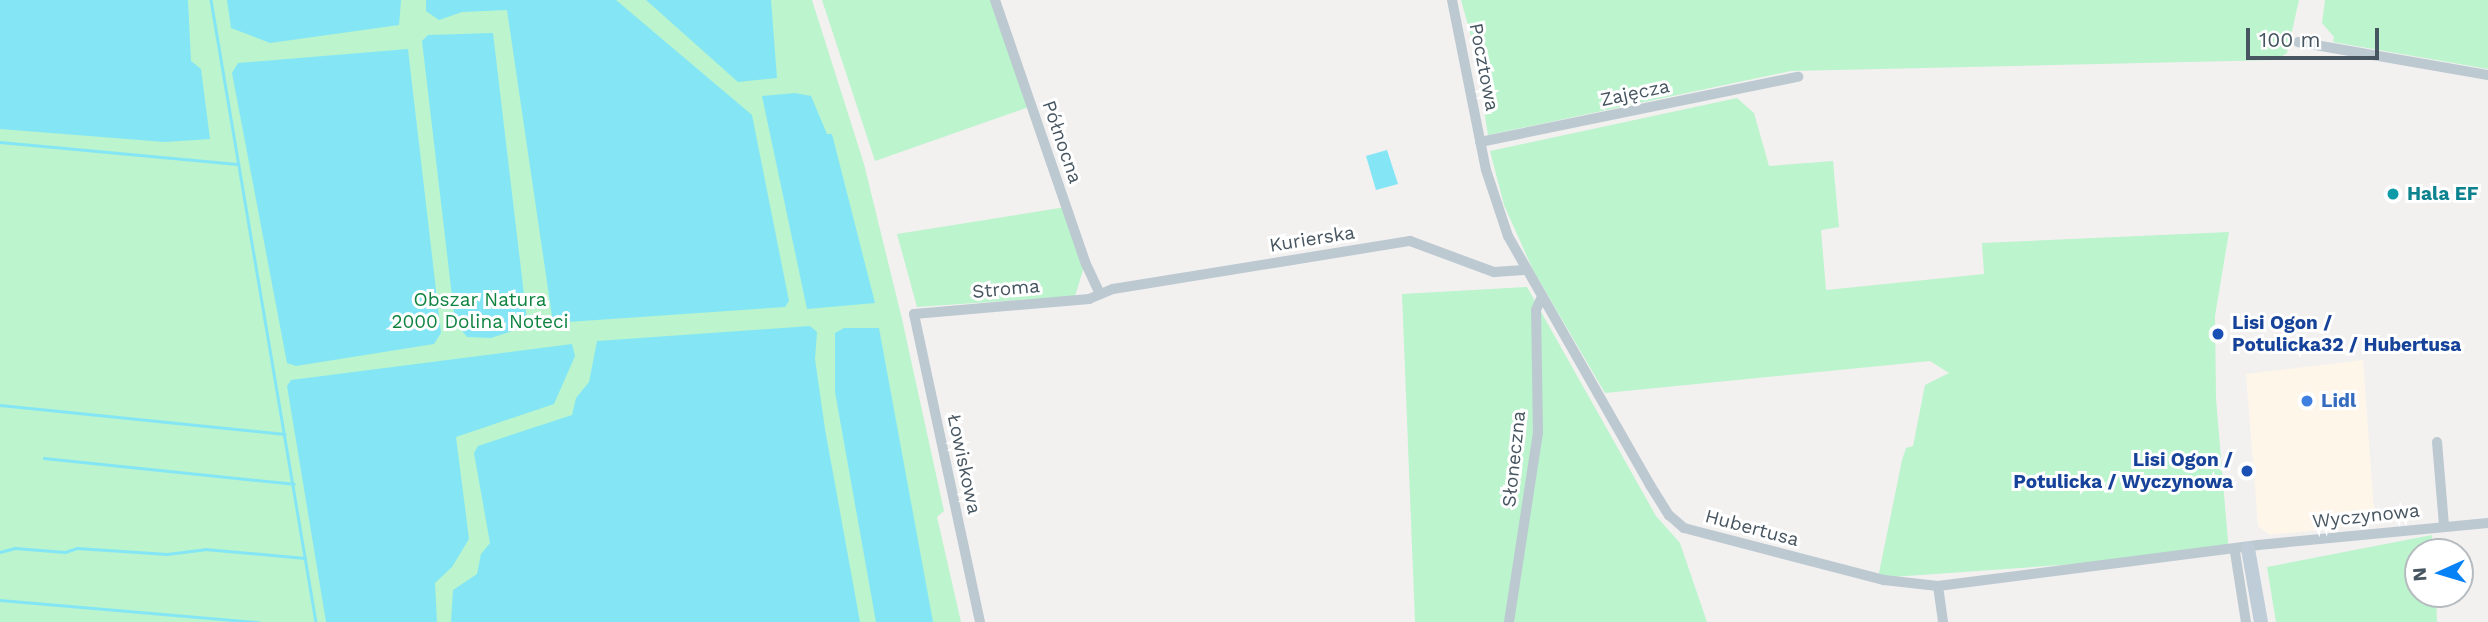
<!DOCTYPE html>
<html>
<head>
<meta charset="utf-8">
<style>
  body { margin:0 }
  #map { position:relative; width:2488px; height:622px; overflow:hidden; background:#f3f0f0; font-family:"Work Sans",sans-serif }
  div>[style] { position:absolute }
  .commercial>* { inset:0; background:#fef6e9 }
  .green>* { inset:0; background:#bbf4cd }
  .water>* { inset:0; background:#84e6f5 }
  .stream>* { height:2.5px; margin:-1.25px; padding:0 1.25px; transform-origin:1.25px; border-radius:1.25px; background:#84e6f5 }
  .street>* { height:10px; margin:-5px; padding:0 5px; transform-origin:5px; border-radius:5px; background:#bcc9d1 }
  .secondary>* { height:14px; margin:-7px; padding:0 7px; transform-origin:7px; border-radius:7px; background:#bfcdd9 }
  .dots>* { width:19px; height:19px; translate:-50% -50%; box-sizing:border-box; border:4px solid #fff; border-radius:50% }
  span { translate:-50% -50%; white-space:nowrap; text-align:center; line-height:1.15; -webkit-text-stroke:6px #fff; paint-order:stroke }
  .street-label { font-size:19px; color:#465560 }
  .culture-label { font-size:19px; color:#0d838f; font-weight:700 }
  .left { translate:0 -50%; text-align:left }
  .park-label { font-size:19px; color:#0e8440 }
  .transit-label { font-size:19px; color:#164399; font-weight:700 }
  .right { translate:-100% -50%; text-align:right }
  .shop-label { font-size:19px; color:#366cbe; font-weight:700 }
  .north { position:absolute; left:2404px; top:538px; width:70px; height:70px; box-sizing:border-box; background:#fff; border:2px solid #b5bbbf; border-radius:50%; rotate:266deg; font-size:19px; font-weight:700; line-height:28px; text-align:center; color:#465560 }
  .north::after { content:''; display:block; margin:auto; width:24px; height:32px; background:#0681f6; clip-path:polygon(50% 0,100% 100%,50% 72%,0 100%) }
  .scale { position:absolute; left:2246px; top:28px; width:133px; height:32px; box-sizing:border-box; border:4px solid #465560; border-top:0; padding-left:9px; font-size:21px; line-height:24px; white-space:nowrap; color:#465560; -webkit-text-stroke:5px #fff; paint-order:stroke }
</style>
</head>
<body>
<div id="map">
  <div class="commercial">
    <i style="clip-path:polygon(2363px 360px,2375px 524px,2270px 535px,2258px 526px,2246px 374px)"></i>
  </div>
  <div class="green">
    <i style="clip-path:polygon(0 0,812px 0,864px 164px,902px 319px,944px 511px,937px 517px,961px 622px,0 622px)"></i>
    <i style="clip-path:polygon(822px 0,992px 0,1029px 107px,875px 161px)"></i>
    <i style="clip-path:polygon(1461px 0,2299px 0,2287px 53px,2276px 60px,1791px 71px,1488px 135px,1474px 47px)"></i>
    <i style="clip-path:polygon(2325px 0,2488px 0,2488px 69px,2333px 42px,2334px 37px,2322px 23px)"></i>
    <i style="clip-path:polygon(1737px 98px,1754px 113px,1769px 166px,1833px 161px,1839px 227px,1821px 230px,1826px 290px,1984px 274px,1982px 243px,2229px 232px,2215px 316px,2216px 399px,2229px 553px,1878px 578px,1902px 460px,1906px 448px,1913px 446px,1925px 385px,1949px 373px,1930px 361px,1605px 393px,1533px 270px,1504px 205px,1490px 151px)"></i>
    <i style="clip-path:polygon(1066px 207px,1084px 267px,1075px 296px,917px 307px,897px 234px)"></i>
    <i style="clip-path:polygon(1527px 287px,1656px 516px,1680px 543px,1707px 622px,1415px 622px,1402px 294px)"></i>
    <i style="clip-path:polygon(2432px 535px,2433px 552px,2418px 552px,2418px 594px,2436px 594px,2437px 622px,2276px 622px,2267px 567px)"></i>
  </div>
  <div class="water">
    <i style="clip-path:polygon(0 0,188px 0,191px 61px,201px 69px,210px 139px,165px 142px,0 129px)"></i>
    <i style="clip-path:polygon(227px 0,401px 0,399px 25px,270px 43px,231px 28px)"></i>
    <i style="clip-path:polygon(426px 0,616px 0,752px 115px,789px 301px,785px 307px,553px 323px,507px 10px,462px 12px,439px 20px,426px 11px)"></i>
    <i style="clip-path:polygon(646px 0,771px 0,777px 78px,738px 82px)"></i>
    <i style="clip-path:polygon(493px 33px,527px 320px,515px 330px,491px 338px,467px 337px,455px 322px,422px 41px,428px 35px)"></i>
    <i style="clip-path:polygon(408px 49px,441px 333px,434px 344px,296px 366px,287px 363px,232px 73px,238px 63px)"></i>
    <i style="clip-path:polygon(795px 93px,811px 96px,827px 134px,832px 134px,875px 303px,807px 309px,762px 96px)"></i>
    <i style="clip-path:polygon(1387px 150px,1398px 184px,1376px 190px,1366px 156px)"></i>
    <i style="clip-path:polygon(810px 326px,817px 332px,815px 359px,825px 429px,860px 622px,451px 622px,453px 590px,477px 574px,481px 554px,490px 543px,474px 453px,478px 446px,572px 415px,576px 398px,589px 382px,597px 341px)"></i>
    <i style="clip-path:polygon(844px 328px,879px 328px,933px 622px,876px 622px,835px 392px,835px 333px)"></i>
    <i style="clip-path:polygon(572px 344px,575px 356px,554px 404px,456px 437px,469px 539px,452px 567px,435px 583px,437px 622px,326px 622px,287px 386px,291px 380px)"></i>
  </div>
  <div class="stream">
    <i style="left:211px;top:0;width:631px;rotate:80.42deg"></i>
    <i style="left:0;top:142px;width:238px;rotate:5.3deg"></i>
    <i style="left:0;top:405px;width:286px;rotate:5.8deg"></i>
    <i style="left:44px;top:458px;width:251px;rotate:5.9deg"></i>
    <i style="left:0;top:552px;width:16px;rotate:-15deg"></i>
    <i style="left:15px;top:548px;width:50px;rotate:4.6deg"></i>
    <i style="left:65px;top:552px;width:13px;rotate:-18deg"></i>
    <i style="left:77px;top:548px;width:90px;rotate:3.8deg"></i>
    <i style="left:167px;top:554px;width:38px;rotate:-7deg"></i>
    <i style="left:205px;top:549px;width:100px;rotate:5.1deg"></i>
    <i style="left:0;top:600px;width:259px;rotate:4.9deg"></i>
  </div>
  <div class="street">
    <i style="left:995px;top:0;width:279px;rotate:71deg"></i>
    <i style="left:1086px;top:264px;width:33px;rotate:65deg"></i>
    <i style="left:1452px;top:0;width:173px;rotate:78.7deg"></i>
    <i style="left:1486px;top:170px;width:70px;rotate:71.6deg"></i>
    <i style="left:1508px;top:236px;width:287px;rotate:60.3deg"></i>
    <i style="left:1650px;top:485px;width:36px;rotate:58deg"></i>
    <i style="left:1669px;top:515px;width:20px;rotate:41deg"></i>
    <i style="left:1684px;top:528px;width:207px;rotate:14.6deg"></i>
    <i style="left:1884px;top:580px;width:54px;rotate:6.3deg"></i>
    <i style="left:1938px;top:586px;width:323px;rotate:-7.3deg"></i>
    <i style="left:2258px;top:545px;width:231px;rotate:-5.5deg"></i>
    <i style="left:2298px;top:42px;width:193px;rotate:9.9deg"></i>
    <i style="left:1480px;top:142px;width:325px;rotate:-11.6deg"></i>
    <i style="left:2437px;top:442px;width:84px;rotate:85.2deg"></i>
    <i style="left:2235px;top:552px;width:71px;rotate:81.1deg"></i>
    <i style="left:1938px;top:586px;width:36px;rotate:82deg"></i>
    <i style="left:980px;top:622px;width:315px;rotate:-102.1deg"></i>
    <i style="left:914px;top:314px;width:176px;rotate:-4.9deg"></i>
    <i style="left:1089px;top:299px;width:26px;rotate:-23deg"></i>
    <i style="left:1113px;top:289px;width:301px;rotate:-9.2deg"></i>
    <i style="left:1410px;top:241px;width:90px;rotate:20.3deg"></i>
    <i style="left:1494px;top:272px;width:30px;rotate:-4deg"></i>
    <i style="left:1509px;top:622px;width:191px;rotate:-81.3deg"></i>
    <i style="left:1538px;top:433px;width:123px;rotate:-90.9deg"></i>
    <i style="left:1536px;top:310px;width:12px;rotate:-66deg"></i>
  </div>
  <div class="secondary">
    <i style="left:2248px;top:549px;width:74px;rotate:79.9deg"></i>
  </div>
  <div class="dots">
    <i style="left:2393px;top:194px;background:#0f9aa8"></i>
    <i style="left:2218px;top:334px;background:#1a4fb4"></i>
    <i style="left:2307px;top:401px;background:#3f7fe0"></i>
    <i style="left:2247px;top:471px;background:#1a4fb4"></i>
  </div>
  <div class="street-label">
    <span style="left:1484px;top:67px;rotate:79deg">Pocztowa</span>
    <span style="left:1635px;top:93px;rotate:-12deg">Zajęcza</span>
    <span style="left:1062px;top:142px;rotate:71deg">Północna</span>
    <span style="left:1312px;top:239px;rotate:-9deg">Kurierska</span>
    <span style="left:1006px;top:289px;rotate:-5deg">Stroma</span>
    <span style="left:1514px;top:459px;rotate:-84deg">Słoneczna</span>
    <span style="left:964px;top:464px;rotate:78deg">Łowiskowa</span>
    <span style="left:2366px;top:516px;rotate:-6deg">Wyczynowa</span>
    <span style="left:1752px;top:528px;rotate:15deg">Hubertusa</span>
  </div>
  <div class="culture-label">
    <span class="left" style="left:2407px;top:194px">Hala EF</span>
  </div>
  <div class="park-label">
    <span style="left:480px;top:311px">Obszar Natura<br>2000 Dolina Noteci</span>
  </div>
  <div class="transit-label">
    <span class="left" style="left:2232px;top:334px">Lisi Ogon /<br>Potulicka32 / Hubertusa</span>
    <span class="right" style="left:2233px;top:471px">Lisi Ogon /<br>Potulicka / Wyczynowa</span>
  </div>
  <div class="shop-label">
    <span class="left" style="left:2321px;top:401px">Lidl</span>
  </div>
  <div class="north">N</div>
  <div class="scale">100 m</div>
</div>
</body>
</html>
